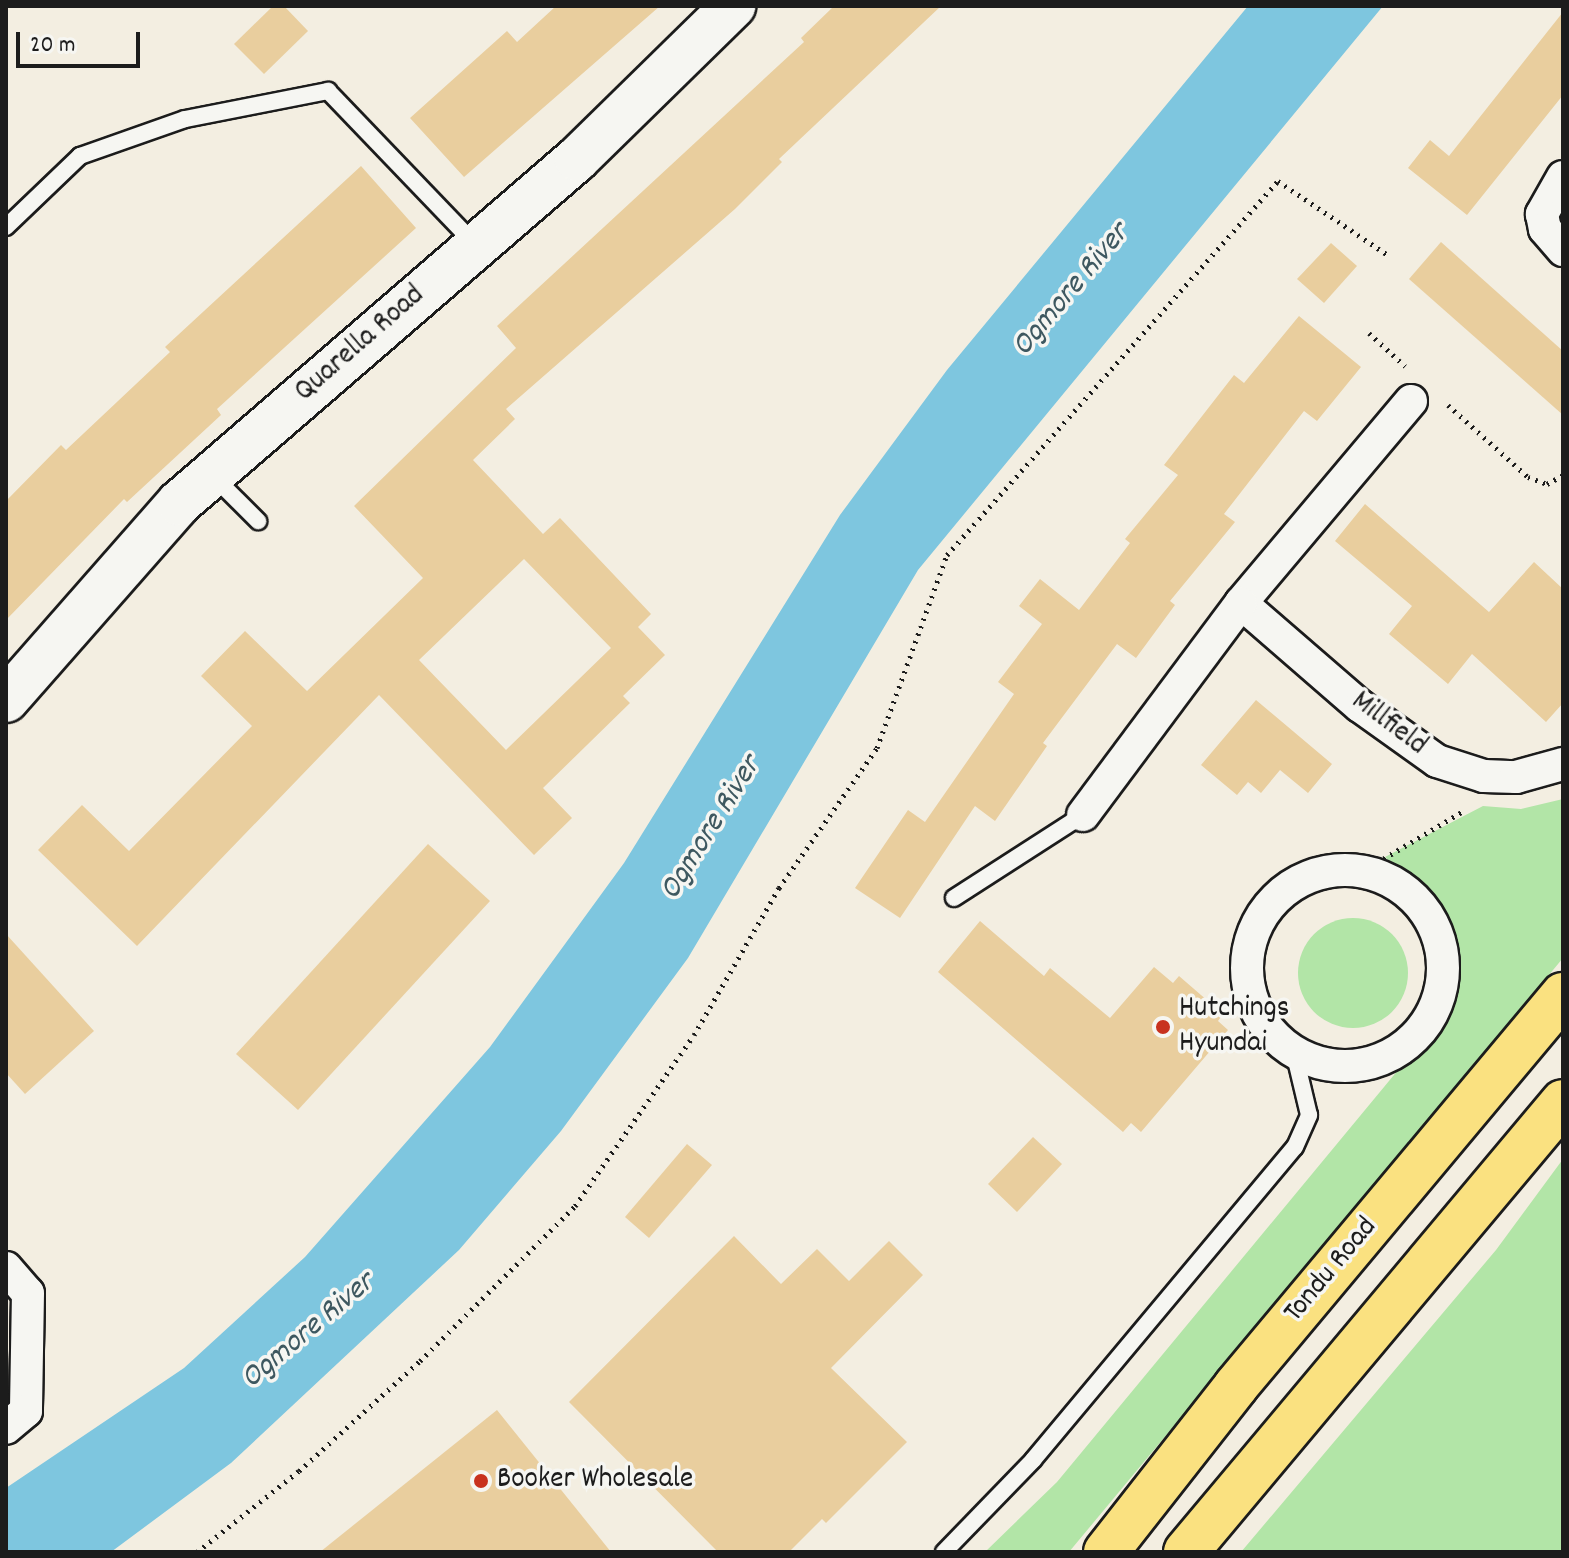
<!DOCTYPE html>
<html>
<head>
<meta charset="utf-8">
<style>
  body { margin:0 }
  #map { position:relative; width:1569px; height:1558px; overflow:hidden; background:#f3eee1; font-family:Dekko,sans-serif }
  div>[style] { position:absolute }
  .green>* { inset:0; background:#b2e5a7 }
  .round { border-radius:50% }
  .water>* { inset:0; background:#7ec6df }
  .building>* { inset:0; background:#e9ce9e }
  .path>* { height:5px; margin-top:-2.5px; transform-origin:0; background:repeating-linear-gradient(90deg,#1c1c1c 0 2px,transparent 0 8px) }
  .roads { filter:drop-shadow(2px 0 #1c1c1c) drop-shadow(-2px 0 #1c1c1c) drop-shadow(0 2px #1c1c1c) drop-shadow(0 -2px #1c1c1c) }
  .lane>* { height:16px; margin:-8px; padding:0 8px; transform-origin:8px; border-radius:8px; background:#f6f6f2 }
  .street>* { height:32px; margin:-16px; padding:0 16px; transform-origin:16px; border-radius:16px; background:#f6f6f2 }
  .street>.ring { margin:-16px; padding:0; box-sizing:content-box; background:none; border:32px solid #f6f6f2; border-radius:50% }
  .secondary>* { height:44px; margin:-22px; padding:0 22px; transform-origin:22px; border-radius:22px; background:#f6f6f2 }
  .primary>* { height:44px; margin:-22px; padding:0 22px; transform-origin:22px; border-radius:22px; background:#fae180 }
  .dots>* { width:22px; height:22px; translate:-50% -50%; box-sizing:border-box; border:4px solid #f6f6f2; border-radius:50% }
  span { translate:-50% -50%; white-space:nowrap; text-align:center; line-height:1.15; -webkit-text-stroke:7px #f6f6f2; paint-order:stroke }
  .street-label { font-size:30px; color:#1c1c1c }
  .poi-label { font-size:30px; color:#1c1c1c }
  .left { translate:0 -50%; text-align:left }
  .water-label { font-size:32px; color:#3e5860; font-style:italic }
  .frame { position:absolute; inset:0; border:8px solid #1c1c1c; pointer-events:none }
  .scale { position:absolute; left:16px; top:32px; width:124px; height:36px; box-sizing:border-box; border:4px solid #1c1c1c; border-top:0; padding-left:10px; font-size:24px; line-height:28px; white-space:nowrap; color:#1c1c1c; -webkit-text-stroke:6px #f6f6f2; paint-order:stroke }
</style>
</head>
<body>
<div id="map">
  <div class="green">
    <i style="clip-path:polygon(1563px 799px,1563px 958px,1069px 1552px,985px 1552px,1057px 1482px,1432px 1029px,1451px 984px,1444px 924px,1385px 857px,1483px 806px,1521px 809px)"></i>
    <i class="round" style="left:1298px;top:918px;width:110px;height:110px"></i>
    <i style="clip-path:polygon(1563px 1159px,1563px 1552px,1241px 1552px,1496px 1250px)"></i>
  </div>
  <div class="water">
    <i style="clip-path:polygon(1248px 6px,1383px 6px,918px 570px,688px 958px,561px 1131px,459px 1250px,231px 1463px,111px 1552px,6px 1552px,6px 1488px,184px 1368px,305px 1257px,490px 1047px,624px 863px,840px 515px,947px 370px)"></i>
  </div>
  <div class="building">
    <i style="clip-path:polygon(273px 6px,284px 6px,308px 31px,264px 74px,234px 44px)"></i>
    <i style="clip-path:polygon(556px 6px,660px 6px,464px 177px,410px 118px,507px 31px,517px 42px)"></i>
    <i style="clip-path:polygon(evenodd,834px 6px,941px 6px,779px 159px,782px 162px,735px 209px,506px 409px,515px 419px,473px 460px,543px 534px,560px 518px,651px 614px,638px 627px,665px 655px,623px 696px,630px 703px,543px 788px,572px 818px,534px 855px,379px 695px,137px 946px,38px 850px,82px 805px,129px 851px,252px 726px,201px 676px,245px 631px,307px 691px,423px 578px,354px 506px,516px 348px,497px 326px,804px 42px,801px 38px,834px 6px,524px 559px,611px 648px,506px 750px,419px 660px,524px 559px)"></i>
    <i style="clip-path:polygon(1563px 12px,1563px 95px,1467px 215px,1408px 168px,1430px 140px,1449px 156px)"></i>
    <i style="clip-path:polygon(361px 166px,416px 228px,217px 409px,221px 415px,127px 502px,124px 499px,6px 620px,6px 501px,61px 445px,66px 450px,170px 352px,165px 347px)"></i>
    <i style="clip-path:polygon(1441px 242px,1563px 351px,1563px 415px,1409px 279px)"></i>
    <i style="clip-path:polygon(1331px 243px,1357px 266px,1324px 303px,1297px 279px)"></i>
    <i style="clip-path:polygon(1299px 316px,1361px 367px,1317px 421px,1304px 411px,1224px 514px,1235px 522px,1170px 601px,1175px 605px,1136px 658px,1117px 644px,1043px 743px,1047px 746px,995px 821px,975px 806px,900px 918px,855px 888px,908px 810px,925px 822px,1014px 694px,998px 682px,1042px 624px,1019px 606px,1040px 579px,1079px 610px,1130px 543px,1125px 539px,1178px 475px,1164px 465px,1234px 375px,1244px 383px)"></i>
    <i style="clip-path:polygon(1365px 504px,1489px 612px,1534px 562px,1563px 589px,1563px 703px,1546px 722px,1472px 654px,1448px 684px,1389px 634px,1412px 606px,1335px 541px)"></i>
    <i style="clip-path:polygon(1256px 700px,1332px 764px,1308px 793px,1280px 770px,1261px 793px,1248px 782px,1237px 795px,1201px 765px)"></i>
    <i style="clip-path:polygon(428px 844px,490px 901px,298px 1110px,236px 1054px)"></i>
    <i style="clip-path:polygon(980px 921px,1044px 976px,1050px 968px,1110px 1018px,1154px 967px,1173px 983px,1179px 976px,1223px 1014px,1218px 1021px,1228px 1030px,1141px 1132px,1131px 1123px,1123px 1132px,938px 972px)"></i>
    <i style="clip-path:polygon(6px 934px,94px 1031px,25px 1094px,6px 1073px)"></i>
    <i style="clip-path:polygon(1033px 1137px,1062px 1164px,1017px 1212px,988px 1184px)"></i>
    <i style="clip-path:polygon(687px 1144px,712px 1165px,649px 1238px,625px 1217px)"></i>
    <i style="clip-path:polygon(734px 1236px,781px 1284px,817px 1249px,849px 1281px,889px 1241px,923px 1275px,831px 1368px,907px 1442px,826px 1523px,822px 1519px,789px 1552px,718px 1552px,569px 1402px)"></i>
    <i style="clip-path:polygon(497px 1410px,611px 1552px,320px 1552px)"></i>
  </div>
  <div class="path">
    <i style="left:1369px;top:333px;width:49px;rotate:42.5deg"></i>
    <i style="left:1448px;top:405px;width:108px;rotate:42deg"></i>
    <i style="left:1528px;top:477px;width:20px;rotate:20deg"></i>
    <i style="left:1547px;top:484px;width:18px;rotate:-29deg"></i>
    <i style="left:1363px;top:871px;width:119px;rotate:-30.9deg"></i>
    <i style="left:197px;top:1552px;width:130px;rotate:-38.5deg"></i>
    <i style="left:299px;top:1471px;width:164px;rotate:-42.3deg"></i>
    <i style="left:420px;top:1361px;width:219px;rotate:-45deg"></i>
    <i style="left:575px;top:1206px;width:208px;rotate:-55.2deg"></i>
    <i style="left:694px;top:1035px;width:170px;rotate:-60deg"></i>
    <i style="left:779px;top:888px;width:171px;rotate:-55deg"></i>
    <i style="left:877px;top:748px;width:205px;rotate:-70.1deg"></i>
    <i style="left:947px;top:555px;width:499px;rotate:-48.5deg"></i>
    <i style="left:1278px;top:181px;width:134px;rotate:34deg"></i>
  </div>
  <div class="roads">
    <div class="lane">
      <i style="left:6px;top:227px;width:103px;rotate:-43.8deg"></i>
      <i style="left:80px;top:156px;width:111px;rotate:-19.4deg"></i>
      <i style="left:185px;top:119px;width:146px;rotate:-11.1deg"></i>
      <i style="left:328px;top:91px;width:211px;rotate:46.2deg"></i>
      <i style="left:213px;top:476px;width:64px;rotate:45deg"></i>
      <i style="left:954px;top:898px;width:153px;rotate:-32.8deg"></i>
      <i style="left:944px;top:1552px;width:128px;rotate:-45.9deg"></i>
      <i style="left:1033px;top:1460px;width:408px;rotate:-50.1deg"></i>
      <i style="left:1295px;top:1147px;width:35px;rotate:-66deg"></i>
      <i style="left:1309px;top:1115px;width:65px;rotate:-103.4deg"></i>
    </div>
    <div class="street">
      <i style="left:1563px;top:177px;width:43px;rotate:119.6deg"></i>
      <i style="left:1542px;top:214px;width:15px;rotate:79deg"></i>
      <i style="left:1545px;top:229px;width:28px;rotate:49deg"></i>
      <i style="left:1411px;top:401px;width:264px;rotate:130.1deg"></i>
      <i style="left:1241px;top:603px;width:157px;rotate:40.9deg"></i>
      <i style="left:1360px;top:706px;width:95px;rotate:35.5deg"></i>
      <i style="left:1437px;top:761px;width:49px;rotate:17.7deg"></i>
      <i style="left:1484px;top:776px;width:32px;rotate:2deg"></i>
      <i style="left:1516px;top:777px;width:49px;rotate:-15.5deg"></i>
      <i style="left:1083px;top:815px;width:264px;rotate:-53.3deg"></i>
      <i class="ring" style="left:1247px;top:870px;width:164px;height:164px"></i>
      <i style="left:6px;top:1268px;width:33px;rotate:49deg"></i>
      <i style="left:28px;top:1293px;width:118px;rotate:91deg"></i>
      <i style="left:26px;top:1411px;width:26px;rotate:140deg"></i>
    </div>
    <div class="secondary">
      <i style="left:6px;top:700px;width:262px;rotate:-48.7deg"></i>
      <i style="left:179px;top:503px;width:526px;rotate:-40.84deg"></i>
      <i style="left:577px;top:159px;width:219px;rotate:-44.4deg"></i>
    </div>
    <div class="primary">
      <i style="left:1106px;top:1552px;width:211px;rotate:-51.9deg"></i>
      <i style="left:1236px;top:1386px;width:510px;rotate:-50.09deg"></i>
      <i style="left:1186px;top:1552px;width:587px;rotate:-50.04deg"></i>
    </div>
  </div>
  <div class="dots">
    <i style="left:1163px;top:1027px;background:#c8321e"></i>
    <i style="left:481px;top:1481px;background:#c8321e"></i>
  </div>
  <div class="street-label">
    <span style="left:361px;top:345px;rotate:-41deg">Quarella Road</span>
    <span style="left:1388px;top:725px;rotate:37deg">Millfield</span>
    <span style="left:1332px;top:1271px;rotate:-50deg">Tondu Road</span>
  </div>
  <div class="poi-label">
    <span class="left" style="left:1179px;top:1027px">Hutchings<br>Hyundai</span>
    <span class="left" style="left:497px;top:1481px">Booker Wholesale</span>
  </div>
  <div class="water-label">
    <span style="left:1072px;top:291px;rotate:-50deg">Ogmore River</span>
    <span style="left:712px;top:829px;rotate:-58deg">Ogmore River</span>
    <span style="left:309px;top:1332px;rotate:-40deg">Ogmore River</span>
  </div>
  <div class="frame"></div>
  <div class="scale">20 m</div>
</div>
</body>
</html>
